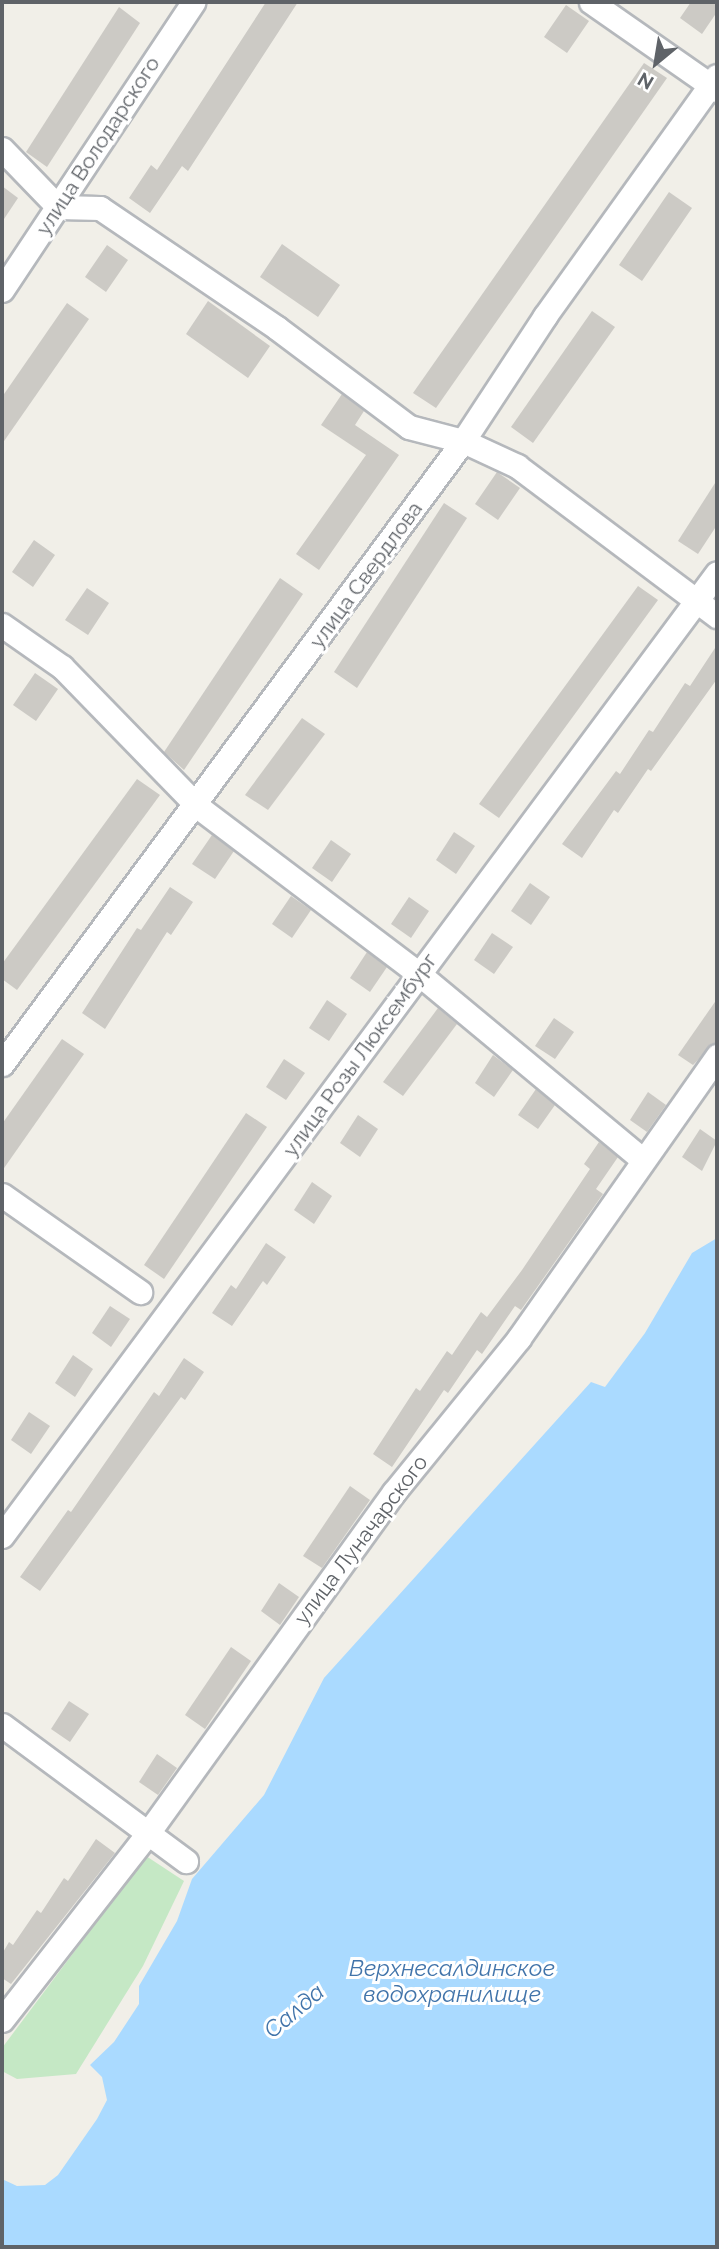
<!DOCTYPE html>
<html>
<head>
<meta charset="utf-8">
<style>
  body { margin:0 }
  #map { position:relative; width:719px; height:2249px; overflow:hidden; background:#f1efe8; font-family:Raleway,sans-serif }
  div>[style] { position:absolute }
  .green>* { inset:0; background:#c5e8c5 }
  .water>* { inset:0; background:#aadaff }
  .building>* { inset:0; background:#cccac5 }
  .roads { filter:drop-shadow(2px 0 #b5b8bc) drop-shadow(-2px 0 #b5b8bc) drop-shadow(0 2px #b5b8bc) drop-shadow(0 -2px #b5b8bc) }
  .minor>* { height:23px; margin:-11.5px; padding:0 11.5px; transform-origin:11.5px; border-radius:11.5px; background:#fff }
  span { translate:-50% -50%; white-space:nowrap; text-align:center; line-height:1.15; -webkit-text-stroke:6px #fff; paint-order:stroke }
  .street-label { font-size:21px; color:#5f6368 }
  .water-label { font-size:23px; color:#4174aa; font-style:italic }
  .frame { position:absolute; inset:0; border:4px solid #5f6368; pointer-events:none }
  .north { position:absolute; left:621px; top:28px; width:70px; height:70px; -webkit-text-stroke:5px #fff; paint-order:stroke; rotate:210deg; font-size:19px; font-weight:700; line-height:28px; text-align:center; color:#5f6368 }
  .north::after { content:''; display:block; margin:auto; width:24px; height:32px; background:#5f6368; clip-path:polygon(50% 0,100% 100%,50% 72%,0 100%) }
</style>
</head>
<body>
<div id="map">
  <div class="green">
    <i style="clip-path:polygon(146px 1856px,184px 1881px,143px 1966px,76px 2074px,17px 2079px,2px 2071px,2px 2048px)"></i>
  </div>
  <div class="water">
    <i style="clip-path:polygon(717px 1238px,717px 2247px,2px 2247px,2px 2179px,17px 2186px,45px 2185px,58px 2175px,97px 2119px,107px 2100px,102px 2077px,90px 2065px,114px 2042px,139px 2004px,139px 1986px,177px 1921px,192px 1879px,264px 1795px,324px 1678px,591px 1382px,605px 1387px,645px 1333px,692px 1253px)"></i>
  </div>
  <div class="building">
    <i style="clip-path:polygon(266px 2px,298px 2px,188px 171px,182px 166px,150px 213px,129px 198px,151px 165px,157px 170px)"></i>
    <i style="clip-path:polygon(691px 2px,717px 2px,717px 12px,702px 34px,680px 18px)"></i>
    <i style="clip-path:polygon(566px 5px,589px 21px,567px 53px,544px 37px)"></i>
    <i style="clip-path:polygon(119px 7px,140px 23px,47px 167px,26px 152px)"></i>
    <i style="clip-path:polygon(644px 63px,667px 78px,436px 408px,413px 393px)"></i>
    <i style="clip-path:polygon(2px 186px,18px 198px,2px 222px)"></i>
    <i style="clip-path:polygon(669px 192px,692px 208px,642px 281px,619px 265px)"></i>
    <i style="clip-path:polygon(282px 244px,340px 285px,318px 317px,260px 277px)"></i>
    <i style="clip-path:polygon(107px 245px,128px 260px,106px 292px,85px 277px)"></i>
    <i style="clip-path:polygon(208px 301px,270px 346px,248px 378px,186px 334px)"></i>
    <i style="clip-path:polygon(67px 303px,89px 319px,2px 444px,2px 397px)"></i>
    <i style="clip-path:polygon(592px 311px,615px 327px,533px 443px,511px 427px)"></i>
    <i style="clip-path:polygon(342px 394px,364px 411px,355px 425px,399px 455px,319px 570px,296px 554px,366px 455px,321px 425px)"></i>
    <i style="clip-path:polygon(497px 472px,520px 488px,498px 520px,475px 504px)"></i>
    <i style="clip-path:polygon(717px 480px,717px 525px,698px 554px,678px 541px)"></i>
    <i style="clip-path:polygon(444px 503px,467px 518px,357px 688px,334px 672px)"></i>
    <i style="clip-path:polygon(34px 540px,55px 555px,33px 587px,12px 572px)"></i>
    <i style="clip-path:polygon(280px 578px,303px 594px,184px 770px,164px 752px)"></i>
    <i style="clip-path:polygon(638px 586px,658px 600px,499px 818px,479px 804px)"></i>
    <i style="clip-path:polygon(87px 588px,109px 603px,88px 635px,65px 620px)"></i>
    <i style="clip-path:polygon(717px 645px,717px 679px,651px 771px,648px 769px,618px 813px,614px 810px,582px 858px,562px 844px,616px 771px,620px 774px,649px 730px,653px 732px,685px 683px,690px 686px)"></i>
    <i style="clip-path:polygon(35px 673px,58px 689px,36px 721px,13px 705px)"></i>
    <i style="clip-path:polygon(302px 718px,325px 734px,268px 810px,245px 795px)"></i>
    <i style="clip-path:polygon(137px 779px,160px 795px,17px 990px,2px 979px,2px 964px)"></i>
    <i style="clip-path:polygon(454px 832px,475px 846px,456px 874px,436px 860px)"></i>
    <i style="clip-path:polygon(212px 835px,234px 851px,215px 879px,192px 864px)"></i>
    <i style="clip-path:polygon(331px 840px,351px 854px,332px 882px,312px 868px)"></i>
    <i style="clip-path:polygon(530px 883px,550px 897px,531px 925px,511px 911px)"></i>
    <i style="clip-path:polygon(170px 887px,193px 902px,171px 935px,167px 932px,105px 1029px,82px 1013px,137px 928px,141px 930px)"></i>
    <i style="clip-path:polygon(291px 896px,311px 910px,292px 938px,272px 924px)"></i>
    <i style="clip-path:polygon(409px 897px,429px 911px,411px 938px,391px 924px)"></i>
    <i style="clip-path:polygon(492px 933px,513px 947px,494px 974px,474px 960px)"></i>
    <i style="clip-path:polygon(367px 952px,387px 967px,370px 992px,350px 978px)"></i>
    <i style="clip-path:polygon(717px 999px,717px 1041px,693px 1065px,678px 1055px)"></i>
    <i style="clip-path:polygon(327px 1000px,347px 1014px,329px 1041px,309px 1028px)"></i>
    <i style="clip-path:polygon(438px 1008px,457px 1024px,403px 1096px,383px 1082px)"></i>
    <i style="clip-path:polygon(554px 1018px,574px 1032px,555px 1059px,535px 1046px)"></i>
    <i style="clip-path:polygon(62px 1039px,84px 1054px,2px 1171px,2px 1124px)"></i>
    <i style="clip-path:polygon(493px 1055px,513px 1070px,494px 1097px,475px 1083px)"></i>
    <i style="clip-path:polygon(284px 1059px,305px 1073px,286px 1100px,266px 1087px)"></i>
    <i style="clip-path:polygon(536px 1089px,555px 1105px,538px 1129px,518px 1115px)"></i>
    <i style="clip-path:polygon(648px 1092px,666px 1105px,647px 1132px,630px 1120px)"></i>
    <i style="clip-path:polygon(246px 1113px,267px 1127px,164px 1279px,144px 1265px)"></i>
    <i style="clip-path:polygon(358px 1115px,378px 1129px,360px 1157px,340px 1143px)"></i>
    <i style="clip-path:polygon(700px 1129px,717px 1141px,702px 1171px,682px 1157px)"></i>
    <i style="clip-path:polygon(599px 1142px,618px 1157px,596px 1189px,603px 1194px,521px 1310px,515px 1306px,482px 1354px,477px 1350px,448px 1393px,444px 1390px,392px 1467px,373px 1454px,416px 1388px,420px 1391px,447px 1351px,452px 1355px,481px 1312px,487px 1317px,522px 1270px,590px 1169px,584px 1164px)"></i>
    <i style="clip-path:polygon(312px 1182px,332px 1196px,314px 1224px,294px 1210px)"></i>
    <i style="clip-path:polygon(266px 1243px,286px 1257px,267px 1285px,263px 1281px,232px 1326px,212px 1313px,231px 1285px,236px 1289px)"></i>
    <i style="clip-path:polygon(110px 1306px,130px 1319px,111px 1347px,92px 1333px)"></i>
    <i style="clip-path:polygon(73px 1355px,93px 1369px,75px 1397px,55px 1383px)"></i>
    <i style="clip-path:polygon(184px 1358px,204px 1372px,185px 1400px,181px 1397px,40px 1591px,20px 1577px,68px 1510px,71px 1512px,154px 1392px,159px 1396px)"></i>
    <i style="clip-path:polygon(29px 1412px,50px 1426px,31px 1454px,11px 1440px)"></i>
    <i style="clip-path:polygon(350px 1486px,370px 1500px,322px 1568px,303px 1556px)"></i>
    <i style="clip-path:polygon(279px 1583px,299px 1597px,280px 1625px,261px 1611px)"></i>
    <i style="clip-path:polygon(231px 1647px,251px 1661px,205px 1729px,185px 1715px)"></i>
    <i style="clip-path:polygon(69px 1701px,89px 1714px,70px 1742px,51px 1729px)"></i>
    <i style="clip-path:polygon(157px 1754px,177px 1768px,158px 1795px,139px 1782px)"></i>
    <i style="clip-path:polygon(96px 1839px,115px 1853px,11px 1984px,2px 1978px,2px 1954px,9px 1942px,13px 1945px,37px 1910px,41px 1913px,64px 1878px,68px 1881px)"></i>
  </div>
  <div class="roads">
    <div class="minor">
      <i style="left:591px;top:2px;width:154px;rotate:34.9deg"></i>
      <i style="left:2px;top:149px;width:81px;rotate:46deg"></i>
      <i style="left:58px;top:207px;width:42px;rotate:1.4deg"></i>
      <i style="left:100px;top:208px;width:214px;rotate:34.1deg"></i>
      <i style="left:277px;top:328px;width:165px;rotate:36.9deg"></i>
      <i style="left:409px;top:427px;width:56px;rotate:14.5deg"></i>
      <i style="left:463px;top:441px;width:60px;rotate:24.8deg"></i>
      <i style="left:517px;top:466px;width:250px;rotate:36.9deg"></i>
      <i style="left:2px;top:290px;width:346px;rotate:-56.4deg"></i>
      <i style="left:2px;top:625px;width:73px;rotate:35deg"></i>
      <i style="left:62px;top:667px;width:194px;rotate:45.8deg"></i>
      <i style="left:197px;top:806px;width:278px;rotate:37.1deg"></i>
      <i style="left:419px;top:974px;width:290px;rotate:39.7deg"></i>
      <i style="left:2px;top:1064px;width:775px;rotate:-53.5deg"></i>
      <i style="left:463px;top:441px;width:149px;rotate:-56.7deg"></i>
      <i style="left:545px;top:316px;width:295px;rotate:-54.4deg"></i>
      <i style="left:2px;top:1195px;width:169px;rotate:35.1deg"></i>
      <i style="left:2px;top:1536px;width:1199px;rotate:-53.41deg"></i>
      <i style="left:2px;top:1725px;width:229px;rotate:36.5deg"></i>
      <i style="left:2px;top:2020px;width:237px;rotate:-52deg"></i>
      <i style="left:148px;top:1833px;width:420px;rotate:-54.2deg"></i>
      <i style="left:394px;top:1492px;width:198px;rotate:-50.9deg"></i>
      <i style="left:519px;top:1338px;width:345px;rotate:-54.9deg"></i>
    </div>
  </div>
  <div class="street-label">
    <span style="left:98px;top:146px;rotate:-57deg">улица Володарского</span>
    <span style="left:366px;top:575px;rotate:-54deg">улица Свердлова</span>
    <span style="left:360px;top:1055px;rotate:-54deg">улица Розы Люксембург</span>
    <span style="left:361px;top:1540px;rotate:-53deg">улица Луначарского</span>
  </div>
  <div class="water-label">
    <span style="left:452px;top:1981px">Верхнесалдинское<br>водохранилище</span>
    <span style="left:294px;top:2011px;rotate:-40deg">Салда</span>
  </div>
  <div class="frame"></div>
  <div class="north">N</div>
</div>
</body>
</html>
